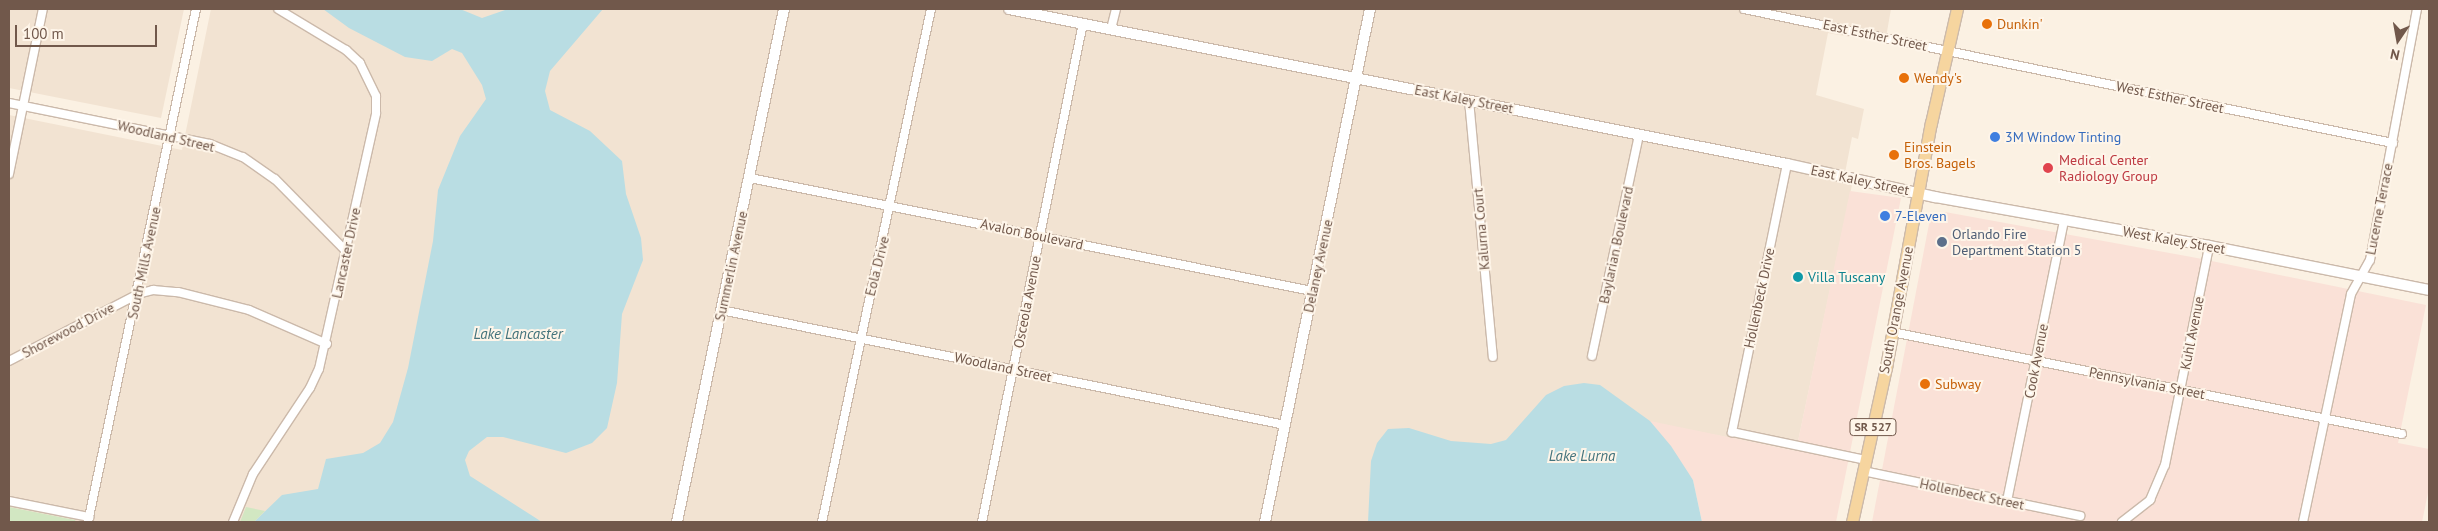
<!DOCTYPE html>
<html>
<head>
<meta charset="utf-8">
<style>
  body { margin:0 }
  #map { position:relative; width:2438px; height:531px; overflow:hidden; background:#fbf1e3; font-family:"PT Sans",sans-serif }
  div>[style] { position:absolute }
  .residential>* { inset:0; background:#f2e3d2 }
  .commercial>* { inset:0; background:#fae1d7 }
  .green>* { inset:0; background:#d2e7c2 }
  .water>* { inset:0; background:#b9dde3 }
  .roads { filter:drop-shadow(1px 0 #cbb9aa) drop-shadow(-1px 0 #cbb9aa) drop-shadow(0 1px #cbb9aa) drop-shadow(0 -1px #cbb9aa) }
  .street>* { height:8px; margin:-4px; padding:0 4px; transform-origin:4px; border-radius:4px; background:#fff }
  .secondary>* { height:10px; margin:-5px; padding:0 5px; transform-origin:5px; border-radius:5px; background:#fff }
  .primary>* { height:11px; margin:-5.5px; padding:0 5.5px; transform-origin:5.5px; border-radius:5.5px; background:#f6d59f }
  .dots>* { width:14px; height:14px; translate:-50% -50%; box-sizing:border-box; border:2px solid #fef5e9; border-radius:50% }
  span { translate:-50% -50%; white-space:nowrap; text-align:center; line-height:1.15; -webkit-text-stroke:4px #fef5e9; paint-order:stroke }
  .shield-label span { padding:1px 4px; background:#fef5e9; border:1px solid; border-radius:4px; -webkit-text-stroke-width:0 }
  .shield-label { font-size:12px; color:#71584b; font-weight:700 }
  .food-label { font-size:14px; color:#c56008 }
  .left { translate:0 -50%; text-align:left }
  .street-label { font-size:14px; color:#71584b }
  .shop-label { font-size:14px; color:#366cbe }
  .health-label { font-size:14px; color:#be3a42 }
  .service-label { font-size:14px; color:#4e5e75 }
  .culture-label { font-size:14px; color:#0d838f }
  .water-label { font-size:15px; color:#43737c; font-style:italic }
  .frame { position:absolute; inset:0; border:10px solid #71584b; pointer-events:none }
  .north { position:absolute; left:2373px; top:15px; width:50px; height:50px; -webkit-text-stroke:4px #fef5e9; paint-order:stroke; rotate:192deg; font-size:14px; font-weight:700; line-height:20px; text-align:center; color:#71584b }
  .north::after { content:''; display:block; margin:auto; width:18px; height:22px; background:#71584b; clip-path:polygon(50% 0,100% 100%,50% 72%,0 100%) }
  .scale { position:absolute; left:15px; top:25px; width:142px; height:22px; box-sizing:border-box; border:2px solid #71584b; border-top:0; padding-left:6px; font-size:15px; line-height:18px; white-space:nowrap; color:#71584b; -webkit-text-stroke:4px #fef5e9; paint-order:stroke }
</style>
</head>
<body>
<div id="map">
  <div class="residential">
    <i style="clip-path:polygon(9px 9px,184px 9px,161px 118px,9px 88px)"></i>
    <i style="clip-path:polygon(211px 9px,1891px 9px,1885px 43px,1828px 33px,1816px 95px,1864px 109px,1858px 139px,1852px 137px,1844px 178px,1853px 180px,1796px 451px,1650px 422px,1671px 446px,1702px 522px,9px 522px,9px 115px,182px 150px)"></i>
  </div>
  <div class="commercial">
    <i style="clip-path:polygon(1850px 191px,1901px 198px,1836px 522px,1702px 522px,1693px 480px,1650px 421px,1796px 451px)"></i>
    <i style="clip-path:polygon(1945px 212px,2197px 258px,2426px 305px,2398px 443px,2429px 449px,2429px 488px,2422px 522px,1872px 522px,1929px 224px,1936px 214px)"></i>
  </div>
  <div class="green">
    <i style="clip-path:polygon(9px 507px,75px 520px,76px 522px,9px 522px)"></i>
    <i style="clip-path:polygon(246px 507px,265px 511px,254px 522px,240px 522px)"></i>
  </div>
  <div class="water">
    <i style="clip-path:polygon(323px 9px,460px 9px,482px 18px,508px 9px,603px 9px,550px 71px,545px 91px,550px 110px,590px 131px,622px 161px,626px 194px,641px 238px,643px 260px,622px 314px,617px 383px,607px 428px,592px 443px,566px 453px,503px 437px,487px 437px,469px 451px,465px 460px,470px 476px,542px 522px,254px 522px,282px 495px,318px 489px,326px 459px,363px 453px,380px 443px,393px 422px,408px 368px,433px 241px,438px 190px,460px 136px,486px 99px,482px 85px,462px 53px,452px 49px,432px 61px,405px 57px,349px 28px)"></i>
    <i style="clip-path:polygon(1584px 383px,1600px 385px,1650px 421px,1671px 446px,1693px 480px,1702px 522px,1368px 522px,1371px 461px,1377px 443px,1388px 429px,1409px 428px,1451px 441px,1491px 444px,1506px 440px,1546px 395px,1564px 386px)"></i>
  </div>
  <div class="roads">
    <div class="street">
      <i style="left:1744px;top:9px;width:663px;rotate:11.67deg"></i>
      <i style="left:1111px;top:29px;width:21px;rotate:-76deg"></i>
      <i style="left:1469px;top:100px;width:258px;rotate:84.7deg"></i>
      <i style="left:9px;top:103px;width:205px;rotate:11.5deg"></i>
      <i style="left:210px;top:144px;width:35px;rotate:22deg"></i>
      <i style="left:243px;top:157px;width:39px;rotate:35deg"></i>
      <i style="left:275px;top:179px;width:103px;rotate:45.4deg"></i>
      <i style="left:1787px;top:164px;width:274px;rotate:101.6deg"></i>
      <i style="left:1732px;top:432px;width:137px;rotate:11.8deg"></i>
      <i style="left:9px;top:174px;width:168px;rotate:-78.4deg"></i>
      <i style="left:750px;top:178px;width:573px;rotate:11.37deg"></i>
      <i style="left:721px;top:310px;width:576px;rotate:11.52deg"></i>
      <i style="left:1892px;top:332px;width:520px;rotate:11.31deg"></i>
      <i style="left:1592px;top:356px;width:226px;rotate:-78deg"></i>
      <i style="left:9px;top:361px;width:145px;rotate:-27.4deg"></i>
      <i style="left:138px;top:294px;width:16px;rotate:-15deg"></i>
      <i style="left:153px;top:290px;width:25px;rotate:5deg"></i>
      <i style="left:178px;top:292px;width:73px;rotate:14.2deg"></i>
      <i style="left:249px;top:310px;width:85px;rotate:23.6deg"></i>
      <i style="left:1863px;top:471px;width:222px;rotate:11.7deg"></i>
      <i style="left:9px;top:501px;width:82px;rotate:11.3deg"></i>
      <i style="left:2007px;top:501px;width:286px;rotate:-78.5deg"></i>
      <i style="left:88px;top:522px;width:524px;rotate:-78.11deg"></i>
      <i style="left:233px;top:522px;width:52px;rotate:-67.4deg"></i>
      <i style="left:253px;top:474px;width:103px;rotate:-56.5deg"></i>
      <i style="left:310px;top:388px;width:21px;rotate:-65deg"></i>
      <i style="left:319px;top:369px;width:262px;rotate:-77.4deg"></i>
      <i style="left:376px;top:113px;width:17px;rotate:-90deg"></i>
      <i style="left:376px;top:96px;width:37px;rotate:-116deg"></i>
      <i style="left:360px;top:63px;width:19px;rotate:-137deg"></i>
      <i style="left:346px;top:50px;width:79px;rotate:-148.9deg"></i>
      <i style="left:822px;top:522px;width:524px;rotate:-78deg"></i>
      <i style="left:982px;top:522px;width:509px;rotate:-78.56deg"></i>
      <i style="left:2122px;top:522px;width:36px;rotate:-38deg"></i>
      <i style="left:2150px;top:500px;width:38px;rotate:-67deg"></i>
      <i style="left:2165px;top:465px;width:223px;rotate:-78.6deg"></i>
      <i style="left:2303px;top:522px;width:233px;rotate:-78.1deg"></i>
      <i style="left:2351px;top:294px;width:39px;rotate:-61deg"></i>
      <i style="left:2370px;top:260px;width:255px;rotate:-79.4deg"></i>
    </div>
    <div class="secondary">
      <i style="left:1009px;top:9px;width:793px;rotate:11.27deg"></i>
      <i style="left:1787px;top:164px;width:152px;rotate:12.6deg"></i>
      <i style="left:1935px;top:197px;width:278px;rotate:10.1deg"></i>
      <i style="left:2209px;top:246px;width:224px;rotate:11.3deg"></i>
      <i style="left:677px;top:522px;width:524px;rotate:-78.22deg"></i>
      <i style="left:1265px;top:522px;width:524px;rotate:-78.43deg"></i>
    </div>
    <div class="primary">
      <i style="left:1852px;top:522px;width:159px;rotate:-77.6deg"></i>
      <i style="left:1886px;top:367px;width:248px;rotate:-79.6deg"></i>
      <i style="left:1931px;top:123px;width:117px;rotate:-77.2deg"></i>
    </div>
  </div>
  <div class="dots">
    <i style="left:1987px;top:24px;background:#e8710a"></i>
    <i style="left:1904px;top:78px;background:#e8710a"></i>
    <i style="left:1995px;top:137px;background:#3f7fe0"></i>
    <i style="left:1894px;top:155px;background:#e8710a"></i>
    <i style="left:2048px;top:168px;background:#e0444e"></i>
    <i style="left:1885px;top:216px;background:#3f7fe0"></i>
    <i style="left:1942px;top:242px;background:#5c6f8a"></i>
    <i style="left:1798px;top:277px;background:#0f9aa8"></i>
    <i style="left:1925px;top:384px;background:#e8710a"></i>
  </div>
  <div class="shield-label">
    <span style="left:1873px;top:427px">SR 527</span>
  </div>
  <div class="food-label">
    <span class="left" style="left:1997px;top:24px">Dunkin'</span>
    <span class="left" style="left:1914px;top:78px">Wendy's</span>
    <span class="left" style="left:1904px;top:155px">Einstein<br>Bros. Bagels</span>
    <span class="left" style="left:1935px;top:384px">Subway</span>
  </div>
  <div class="street-label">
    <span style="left:1875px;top:35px;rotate:12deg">East Esther Street</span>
    <span style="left:2170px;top:97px;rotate:12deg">West Esther Street</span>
    <span style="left:1464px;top:99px;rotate:11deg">East Kaley Street</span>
    <span style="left:166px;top:136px;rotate:13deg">Woodland Street</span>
    <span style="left:1860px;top:180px;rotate:12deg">East Kaley Street</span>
    <span style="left:2379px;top:209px;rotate:-79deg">Lucerne Terrace</span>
    <span style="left:1481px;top:229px;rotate:-95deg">Kalurna Court</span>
    <span style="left:1032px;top:234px;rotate:12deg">Avalon Boulevard</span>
    <span style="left:2174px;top:240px;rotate:10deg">West Kaley Street</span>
    <span style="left:1616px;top:245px;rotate:-78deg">Baylarian Boulevard</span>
    <span style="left:346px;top:253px;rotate:-78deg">Lancaster Drive</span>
    <span style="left:144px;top:263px;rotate:-78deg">South Mills Avenue</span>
    <span style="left:731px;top:266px;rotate:-78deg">Summerlin Avenue</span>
    <span style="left:877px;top:266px;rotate:-76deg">Eola Drive</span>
    <span style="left:1318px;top:266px;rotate:-78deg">Delaney Avenue</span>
    <span style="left:1759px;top:298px;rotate:-78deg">Hollenbeck Drive</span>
    <span style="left:1027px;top:302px;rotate:-79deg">Osceola Avenue</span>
    <span style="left:1896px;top:310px;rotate:-79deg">South Orange Avenue</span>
    <span style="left:68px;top:330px;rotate:-28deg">Shorewood Drive</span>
    <span style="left:2192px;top:333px;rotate:-79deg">Kuhl Avenue</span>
    <span style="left:2036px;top:361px;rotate:-79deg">Cook Avenue</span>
    <span style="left:1003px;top:367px;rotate:12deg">Woodland Street</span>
    <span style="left:2147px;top:383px;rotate:11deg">Pennsylvania Street</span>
    <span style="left:1972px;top:494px;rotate:12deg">Hollenbeck Street</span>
  </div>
  <div class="shop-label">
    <span class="left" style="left:2005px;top:137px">3M Window Tinting</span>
    <span class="left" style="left:1895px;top:216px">7-Eleven</span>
  </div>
  <div class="health-label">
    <span class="left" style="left:2059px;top:168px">Medical Center<br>Radiology Group</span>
  </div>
  <div class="service-label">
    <span class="left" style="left:1952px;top:242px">Orlando Fire<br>Department Station 5</span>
  </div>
  <div class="culture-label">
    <span class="left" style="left:1808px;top:277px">Villa Tuscany</span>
  </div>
  <div class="water-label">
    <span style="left:518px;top:334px">Lake Lancaster</span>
    <span style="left:1582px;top:456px">Lake Lurna</span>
  </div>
  <div class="frame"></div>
  <div class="north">N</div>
  <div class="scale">100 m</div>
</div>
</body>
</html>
